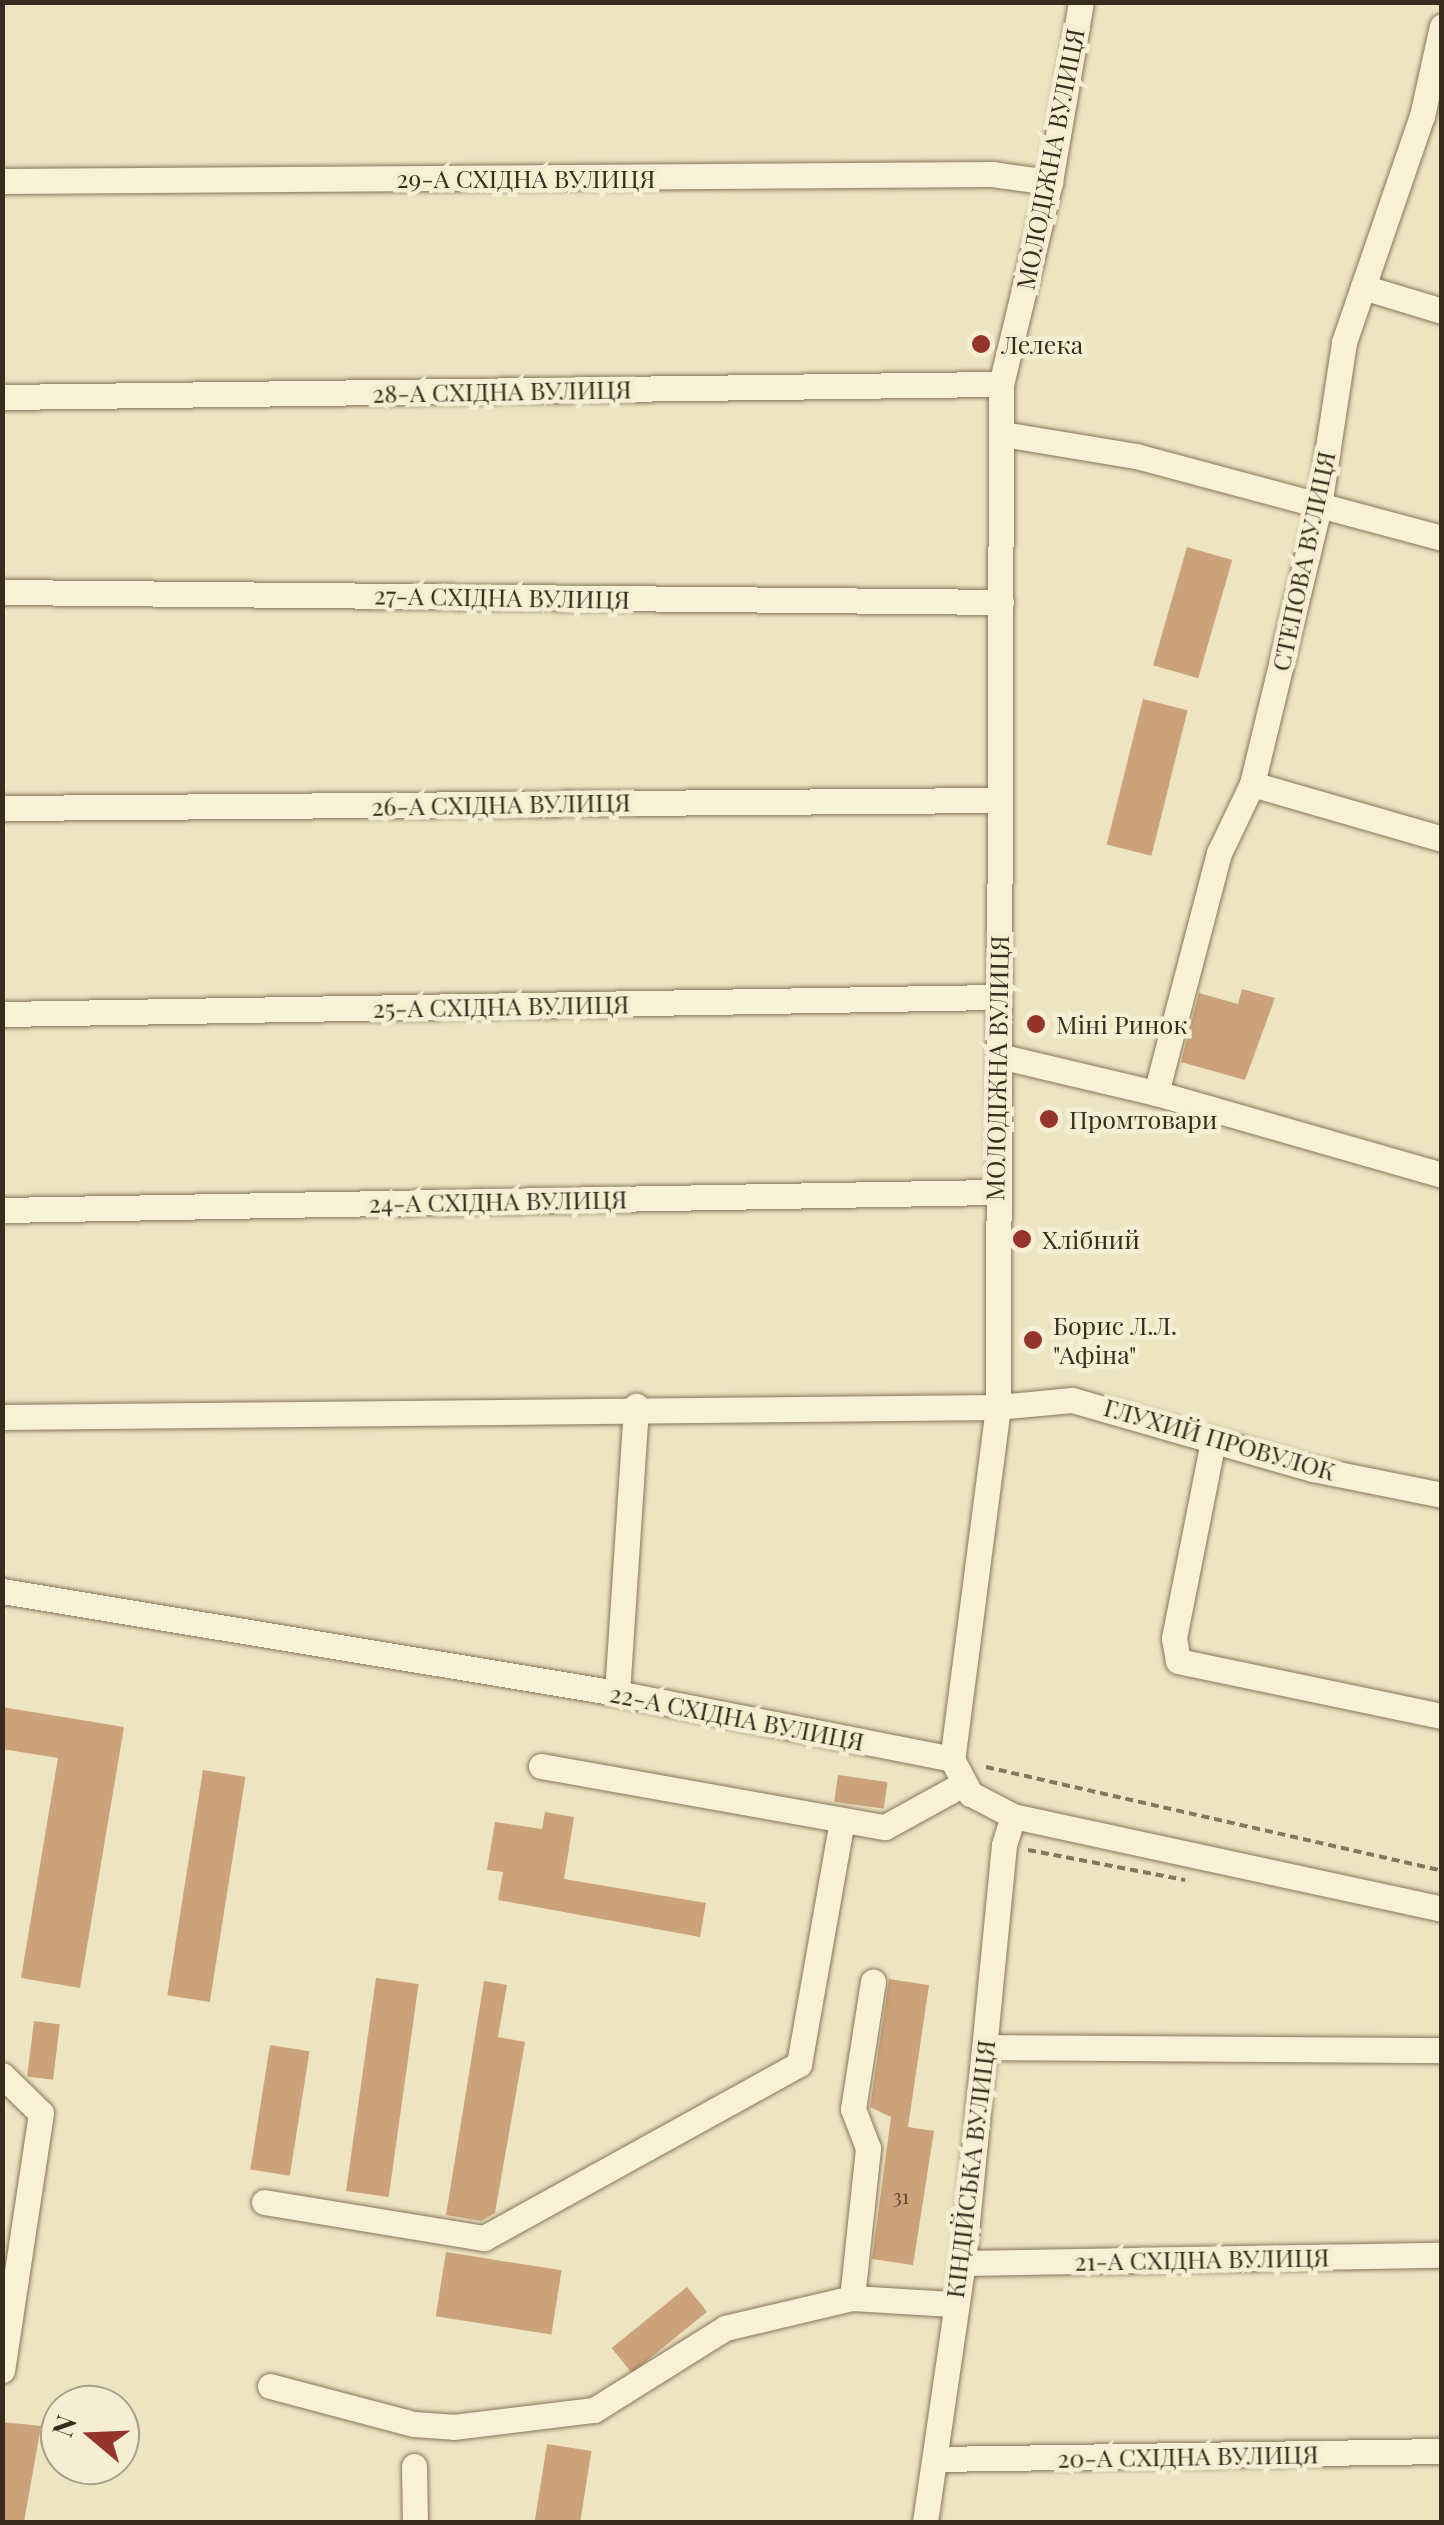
<!DOCTYPE html>
<html>
<head>
<meta charset="utf-8">
<style>
	body { margin:0 }
	#map { position:relative; width:1444px; height:2525px; overflow:hidden; background:#ede4c2; font-family:"Playfair Display",serif }
	div>[style] { position:absolute }
	[style*='--x'] { left:calc(var(--x)*1px); top:calc(var(--y)*1px); width:calc(var(--w)*1px); rotate:calc(var(--a)*1deg) }
	.building>* { inset:0; background:#cba279; transform-origin:0 0 }
	.path>* { height:4px; margin-top:-2px; transform-origin:0; background:repeating-linear-gradient(90deg,#87765a 0 8px,transparent 0 13px) }
	.roads { filter:drop-shadow(0 0 2px #87765a) drop-shadow(0 0 2px #87765a) }
	.minor>* { height:25px; margin:-12.5px; padding:0 12.5px; transform-origin:12.5px; border-radius:12.5px; background:#f8f1d5 }
	.dots>* { width:28px; height:28px; translate:-50% -50%; box-sizing:border-box; border:5px solid #f5eed2; border-radius:50% }
	span { translate:-50% -50%; white-space:nowrap; text-align:center; line-height:1.15; -webkit-text-stroke:9px #f5eed2; paint-order:stroke }
	.number-label { font-size:20px; color:#5c4a35 }
	.number-label span { -webkit-text-stroke-width:0 }
	.street-label { font-size:25px; color:#372c1e }
	.poi-label { font-size:25px; color:#372c1e }
	.left { translate:0 -50%; text-align:left }
	.frame { position:absolute; inset:0; border:5px solid #372c1e; pointer-events:none }
	.north { position:absolute; left:40px; top:2385px; width:100px; height:100px; box-sizing:border-box; background:#f5eed2; border:2px solid #a9a08a; border-radius:50%; rotate:289deg; font-size:28px; font-weight:700; line-height:40px; text-align:center; color:#372c1e }
	.north::after { content:''; display:block; margin:auto; width:35px; height:45px; background:#95342b; clip-path:polygon(50% 0,100% 100%,50% 72%,0 100%) }
</style>
</head>
<body>
<div id="map">
	<div class="building">
		<div style="left:1187px;top:547px;width:47px;height:123px;rotate:16deg"></div>
		<div style="left:1143px;top:699px;width:46px;height:150px;rotate:14deg"></div>
		<div style="clip-path:polygon(1242px 989px,1275px 998px,1245px 1080px,1181px 1062px,1199px 993px,1238px 1004px)"></div>
		<div style="clip-path:polygon(2px 1707px,124px 1727px,80px 1988px,21px 1978px,58px 1758px,2px 1749px)"></div>
		<div style="left:203px;top:1770px;width:43px;height:228px;rotate:9deg"></div>
		<div style="left:838px;top:1775px;width:50px;height:27px;rotate:8deg"></div>
		<div style="clip-path:polygon(545px 1812px,574px 1817px,564px 1879px,706px 1903px,700px 1937px,498px 1900px,503px 1872px,487px 1870px,495px 1822px,542px 1829px)"></div>
		<div style="left:376px;top:1978px;width:43px;height:215px;rotate:8deg"></div>
		<div style="clip-path:polygon(889px 1979px,929px 1985px,908px 2127px,934px 2131px,913px 2265px,872px 2259px,891px 2117px,870px 2107px)"></div>
		<div style="clip-path:polygon(484px 1981px,507px 1985px,498px 2037px,525px 2042px,495px 2213px,481px 2221px,446px 2215px)"></div>
		<div style="left:34px;top:2021px;width:26px;height:56px;rotate:7deg"></div>
		<div style="left:270px;top:2045px;width:40px;height:126px;rotate:9deg"></div>
		<div style="left:446px;top:2252px;width:117px;height:65px;rotate:9deg"></div>
		<div style="left:687px;top:2287px;width:32px;height:97px;rotate:51deg"></div>
		<div style="clip-path:polygon(2px 2422px,41px 2426px,24px 2522px,2px 2522px)"></div>
		<div style="left:547px;top:2444px;width:45px;height:79px;rotate:9deg"></div>
	</div>
	<div class="path">
		<div style="--x:986;--y:1767;--w:468;--a:12.8"></div>
		<div style="--x:1028;--y:1850;--w:160;--a:10.8"></div>
	</div>
	<div class="roads">
		<div class="minor">
			<div style="--x:1081;--y:2;--w:183;--a:99.8"></div>
			<div style="--x:1050;--y:182;--w:208;--a:103.6"></div>
			<div style="--x:1001;--y:384;--w:1023;--a:90.17"></div>
			<div style="--x:998;--y:1407;--w:355;--a:97.4"></div>
			<div style="--x:952;--y:1759;--w:40;--a:62"></div>
			<div style="--x:971;--y:1794;--w:47;--a:27.6"></div>
			<div style="--x:1013;--y:1816;--w:439;--a:12.2"></div>
			<div style="--x:2;--y:181;--w:990;--a:-0.41"></div>
			<div style="--x:992;--y:174;--w:59;--a:7.9"></div>
			<div style="--x:1363;--y:287;--w:83;--a:16.9"></div>
			<div style="--x:2;--y:397;--w:999;--a:-0.75"></div>
			<div style="--x:1003;--y:434;--w:135;--a:9.4"></div>
			<div style="--x:1136;--y:456;--w:317;--a:15"></div>
			<div style="--x:2;--y:592;--w:999;--a:0.57"></div>
			<div style="--x:1252;--y:784;--w:198;--a:16.1"></div>
			<div style="--x:2;--y:808;--w:998;--a:-0.46"></div>
			<div style="--x:2;--y:1014;--w:997;--a:-0.98"></div>
			<div style="--x:999;--y:1056;--w:161;--a:13.3"></div>
			<div style="--x:1156;--y:1093;--w:298;--a:16"></div>
			<div style="--x:1156;--y:1093;--w:248;--a:-75.3"></div>
			<div style="--x:1219;--y:853;--w:76;--a:-64.4"></div>
			<div style="--x:1252;--y:784;--w:286;--a:-76.4"></div>
			<div style="--x:1319;--y:506;--w:166;--a:-81.3"></div>
			<div style="--x:1344;--y:342;--w:239;--a:-71"></div>
			<div style="--x:1422;--y:116;--w:92;--a:-77.5"></div>
			<div style="--x:2;--y:1210;--w:992;--a:-1.04"></div>
			<div style="--x:2;--y:1417;--w:996;--a:-0.58"></div>
			<div style="--x:998;--y:1407;--w:74;--a:-5.4"></div>
			<div style="--x:1072;--y:1400;--w:251;--a:16"></div>
			<div style="--x:1313;--y:1469;--w:132;--a:11.4"></div>
			<div style="--x:1213;--y:1441;--w:201;--a:101.2"></div>
			<div style="--x:1174;--y:1638;--w:23;--a:80"></div>
			<div style="--x:1178;--y:1661;--w:270;--a:11.8"></div>
			<div style="--x:2;--y:1591;--w:623;--a:9.42"></div>
			<div style="--x:617;--y:1693;--w:341;--a:11.1"></div>
			<div style="--x:617;--y:1693;--w:288;--a:-86.2"></div>
			<div style="--x:541;--y:1766;--w:349;--a:10.1"></div>
			<div style="--x:885;--y:1827;--w:89;--a:-28.9"></div>
			<div style="--x:986;--y:2047;--w:456;--a:0.4"></div>
			<div style="--x:2;--y:2075;--w:54;--a:44.3"></div>
			<div style="--x:41;--y:2113;--w:260;--a:98.6"></div>
			<div style="--x:264;--y:2202;--w:223;--a:9.3"></div>
			<div style="--x:484;--y:2238;--w:360;--a:-28.9"></div>
			<div style="--x:799;--y:2064;--w:248;--a:-80"></div>
			<div style="--x:963;--y:2263;--w:479;--a:-1"></div>
			<div style="--x:852;--y:2298;--w:151;--a:-83.9"></div>
			<div style="--x:868;--y:2148;--w:42;--a:-111"></div>
			<div style="--x:853;--y:2109;--w:129;--a:-81.1"></div>
			<div style="--x:270;--y:2386;--w:149;--a:14.8"></div>
			<div style="--x:414;--y:2424;--w:39;--a:4"></div>
			<div style="--x:453;--y:2427;--w:142;--a:-6.9"></div>
			<div style="--x:594;--y:2410;--w:155;--a:-32"></div>
			<div style="--x:725;--y:2328;--w:130;--a:-13.3"></div>
			<div style="--x:852;--y:2298;--w:100;--a:3.4"></div>
			<div style="--x:935;--y:2459;--w:507;--a:-0.9"></div>
			<div style="--x:414;--y:2466;--w:56;--a:89"></div>
			<div style="--x:925;--y:2522;--w:262;--a:-81.7"></div>
			<div style="--x:963;--y:2263;--w:420;--a:-84.4"></div>
			<div style="--x:1004;--y:1845;--w:30;--a:-73"></div>
		</div>
	</div>
	<div class="dots">
		<div style="left:981px;top:344px;background:#95342b"></div>
		<div style="left:1036px;top:1024px;background:#95342b"></div>
		<div style="left:1049px;top:1119px;background:#95342b"></div>
		<div style="left:1022px;top:1239px;background:#95342b"></div>
		<div style="left:1033px;top:1340px;background:#95342b"></div>
	</div>
	<div class="number-label">
		<span style="left:901px;top:2195px">31</span>
	</div>
	<div class="street-label">
		<span style="left:1050px;top:159px;rotate:-79deg">МОЛОДІЖНА ВУЛИЦЯ</span>
		<span style="left:526px;top:178px">29-А СХІДНА ВУЛИЦЯ</span>
		<span style="left:502px;top:391px;rotate:-1deg">28-А СХІДНА ВУЛИЦЯ</span>
		<span style="left:1303px;top:561px;rotate:-78deg">СТЕПОВА ВУЛИЦЯ</span>
		<span style="left:502px;top:597px;rotate:1deg">27-А СХІДНА ВУЛИЦЯ</span>
		<span style="left:501px;top:804px;rotate:-1deg">26-А СХІДНА ВУЛИЦЯ</span>
		<span style="left:501px;top:1006px;rotate:-1deg">25-А СХІДНА ВУЛИЦЯ</span>
		<span style="left:997px;top:1068px;rotate:-89deg">МОЛОДІЖНА ВУЛИЦЯ</span>
		<span style="left:498px;top:1201px;rotate:-1deg">24-А СХІДНА ВУЛИЦЯ</span>
		<span style="left:1220px;top:1439px;rotate:16deg">ГЛУХИЙ ПРОВУЛОК</span>
		<span style="left:737px;top:1717px;rotate:11deg">22-А СХІДНА ВУЛИЦЯ</span>
		<span style="left:970px;top:2169px;rotate:-83deg">КІНДІЙСЬКА ВУЛИЦЯ</span>
		<span style="left:1202px;top:2259px;rotate:-1deg">21-А СХІДНА ВУЛИЦЯ</span>
		<span style="left:1188px;top:2456px;rotate:-1deg">20-А СХІДНА ВУЛИЦЯ</span>
	</div>
	<div class="poi-label">
		<span class="left" style="left:1001px;top:344px">Лелека</span>
		<span class="left" style="left:1056px;top:1024px">Міні Ринок</span>
		<span class="left" style="left:1069px;top:1119px">Промтовари</span>
		<span class="left" style="left:1042px;top:1239px">Хлібний</span>
		<span class="left" style="left:1053px;top:1340px">Борис Л.Л.<br>"Афіна"</span>
	</div>
	<div class="frame"></div>
	<div class="north">N</div>
</div>
</body>
</html>
